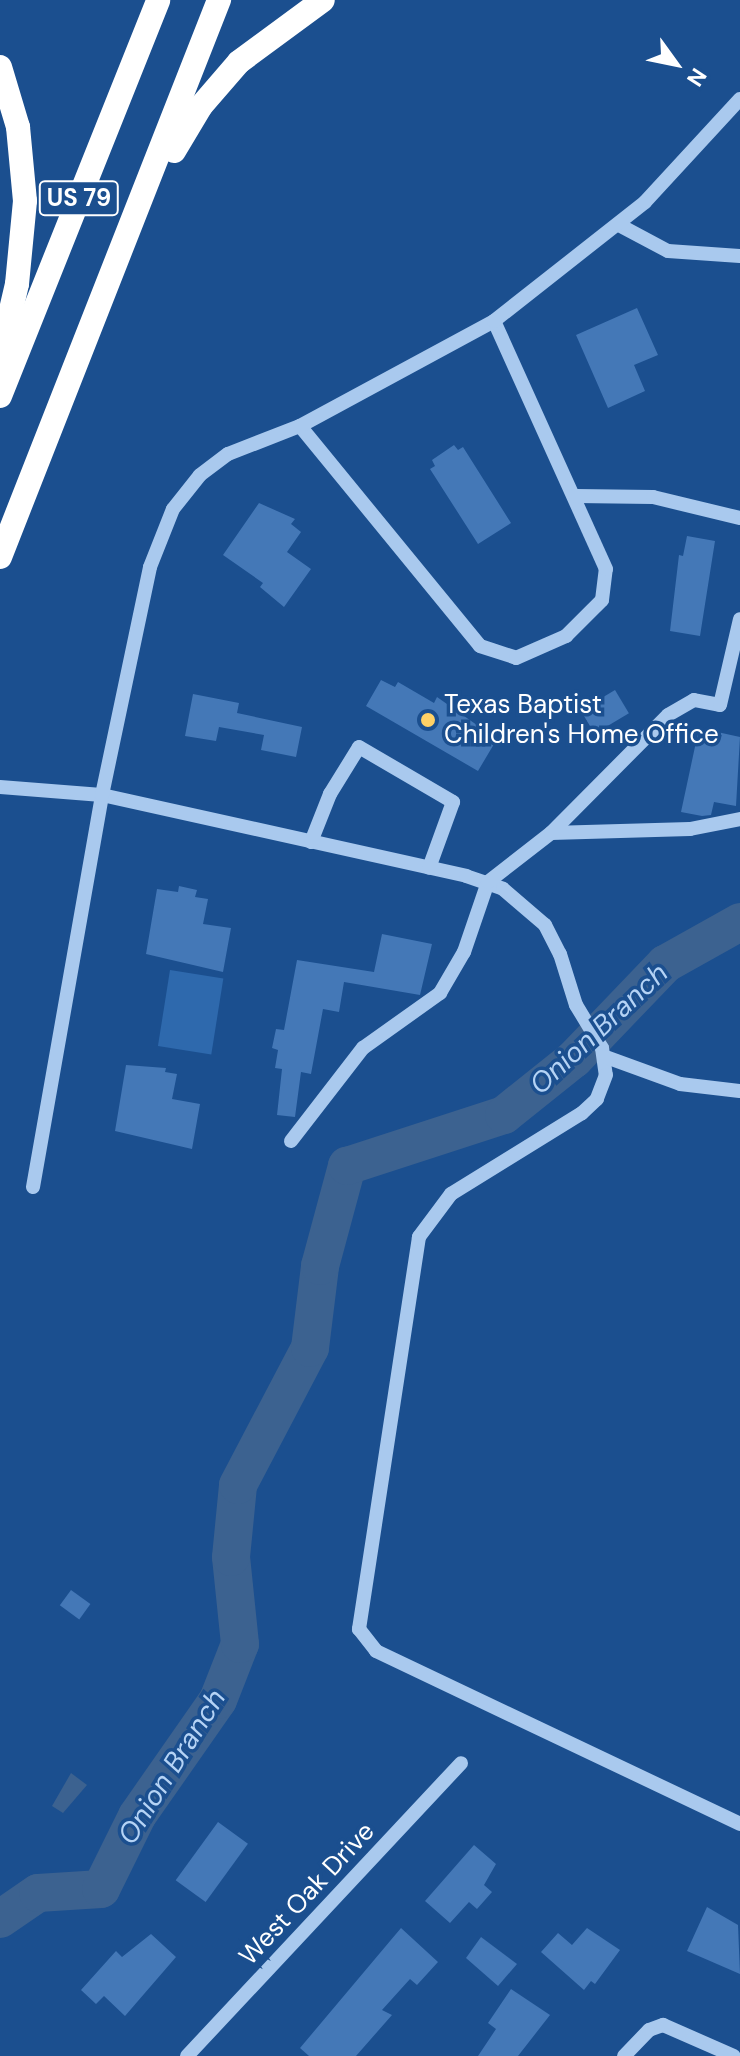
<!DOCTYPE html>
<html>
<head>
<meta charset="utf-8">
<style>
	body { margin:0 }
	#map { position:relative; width:740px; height:2056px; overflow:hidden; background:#1b4f8f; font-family:"DM Sans",sans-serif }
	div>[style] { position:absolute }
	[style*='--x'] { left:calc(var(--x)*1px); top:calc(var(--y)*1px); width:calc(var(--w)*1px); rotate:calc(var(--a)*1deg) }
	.green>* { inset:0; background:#2e69ad; transform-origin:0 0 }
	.water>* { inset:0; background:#3c6290 }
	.river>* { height:38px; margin:-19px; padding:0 19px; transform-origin:19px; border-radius:19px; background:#3c6290 }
	.building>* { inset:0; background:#4478b7; transform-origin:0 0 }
	.minor>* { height:14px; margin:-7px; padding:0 7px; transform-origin:7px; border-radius:7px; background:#a9c9ee }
	.highway>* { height:24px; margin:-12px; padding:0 12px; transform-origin:12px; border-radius:12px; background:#fff }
	.dots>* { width:22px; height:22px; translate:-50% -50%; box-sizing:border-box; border:4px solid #1b4f8f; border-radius:50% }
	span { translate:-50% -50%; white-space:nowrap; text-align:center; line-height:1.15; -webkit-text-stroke:7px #1b4f8f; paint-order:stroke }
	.shield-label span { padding:2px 6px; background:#1b4f8f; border:2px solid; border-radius:6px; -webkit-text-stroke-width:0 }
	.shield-label { font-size:24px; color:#fff; font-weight:700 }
	.poi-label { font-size:26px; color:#fff }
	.left { translate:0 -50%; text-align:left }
	.street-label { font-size:26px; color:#fff }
	.water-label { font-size:28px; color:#b5d3f5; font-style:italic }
	.north { position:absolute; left:636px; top:24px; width:80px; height:80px; -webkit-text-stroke:6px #1b4f8f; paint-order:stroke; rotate:123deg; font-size:22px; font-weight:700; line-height:32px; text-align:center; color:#fff }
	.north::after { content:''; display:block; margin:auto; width:28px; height:36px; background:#fff; clip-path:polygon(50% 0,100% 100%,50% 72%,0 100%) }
</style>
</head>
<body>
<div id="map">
	<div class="green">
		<div style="left:170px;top:970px;width:54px;height:77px;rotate:9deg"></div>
	</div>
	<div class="water">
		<div style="clip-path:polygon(71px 1773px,87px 1785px,63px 1813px,52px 1806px)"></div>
	</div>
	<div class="river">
		<div style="--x:0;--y:1919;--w:46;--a:-34.4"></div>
		<div style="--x:38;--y:1893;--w:63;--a:-3.6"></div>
		<div style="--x:101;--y:1889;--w:81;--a:-63.7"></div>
		<div style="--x:137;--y:1816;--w:141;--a:-55.1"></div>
		<div style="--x:218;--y:1700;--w:60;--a:-68.6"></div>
		<div style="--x:240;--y:1644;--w:87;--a:-95.9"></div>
		<div style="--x:231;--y:1557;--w:72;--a:-84.4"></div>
		<div style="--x:238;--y:1485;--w:155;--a:-62.3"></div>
		<div style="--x:310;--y:1348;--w:83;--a:-83"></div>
		<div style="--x:320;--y:1266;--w:104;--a:-74.9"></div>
		<div style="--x:347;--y:1166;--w:165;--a:-18"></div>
		<div style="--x:504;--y:1115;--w:90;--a:-38.7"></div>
		<div style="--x:574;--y:1059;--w:132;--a:-46.2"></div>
		<div style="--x:665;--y:964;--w:86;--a:-29.2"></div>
	</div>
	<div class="building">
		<div style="clip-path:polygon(637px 308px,658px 355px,634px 365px,645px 391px,608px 408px,576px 335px)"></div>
		<div style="clip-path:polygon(454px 445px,458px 450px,463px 447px,511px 523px,478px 544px,430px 469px,435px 466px,432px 460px)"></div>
		<div style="clip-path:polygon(259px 503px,295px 519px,291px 524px,301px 532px,287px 552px,311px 569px,284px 607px,260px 587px,263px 583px,223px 555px)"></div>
		<div style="clip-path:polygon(687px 536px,715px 541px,700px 636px,670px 631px,679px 555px,683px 556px)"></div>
		<div style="clip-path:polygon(381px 680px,395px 687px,398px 682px,434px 703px,437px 697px,484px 730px,481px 736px,494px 744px,478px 771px,366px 706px)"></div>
		<div style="left:615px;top:690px;width:27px;height:40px;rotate:59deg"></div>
		<div style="clip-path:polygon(193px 694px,239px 703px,237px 713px,302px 727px,296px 757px,261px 750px,264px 735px,219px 727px,216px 741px,185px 736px)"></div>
		<div style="clip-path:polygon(699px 728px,740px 737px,736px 806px,714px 802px,711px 815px,702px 816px,681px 812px)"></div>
		<div style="clip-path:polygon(179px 886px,197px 890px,195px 897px,208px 899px,203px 924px,231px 928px,223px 972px,146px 954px,157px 889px,178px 892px)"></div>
		<div style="clip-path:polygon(382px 934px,432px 944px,420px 995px,344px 982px,339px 1012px,323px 1009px,311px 1074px,301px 1072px,295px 1117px,277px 1115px,282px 1069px,275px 1068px,278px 1050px,272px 1048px,276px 1029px,284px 1030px,297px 960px,374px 972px)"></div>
		<div style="clip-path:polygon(126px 1065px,166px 1068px,165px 1072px,177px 1074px,172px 1099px,200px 1104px,192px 1149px,115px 1131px)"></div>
		<div style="left:71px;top:1590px;width:24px;height:19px;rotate:36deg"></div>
		<div style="left:218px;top:1822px;width:37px;height:72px;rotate:36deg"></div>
		<div style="clip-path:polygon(474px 1845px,496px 1864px,484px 1885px,492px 1892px,477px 1909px,469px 1902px,450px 1923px,425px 1901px)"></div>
		<div style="clip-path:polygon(707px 1907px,738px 1925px,740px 1974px,687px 1951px)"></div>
		<div style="clip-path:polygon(401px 1928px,438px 1962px,417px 1985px,410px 1979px,382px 2010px,392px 2015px,356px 2056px,309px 2056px,300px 2048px)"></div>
		<div style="clip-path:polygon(587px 1928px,620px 1950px,595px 1984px,591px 1981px,584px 1990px,541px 1952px,558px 1933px,572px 1945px)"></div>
		<div style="clip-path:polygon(151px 1934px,176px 1957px,125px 2016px,104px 1996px,96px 2004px,81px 1990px,116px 1951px,122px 1957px)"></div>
		<div style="clip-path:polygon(481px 1937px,517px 1964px,498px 1986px,466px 1958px)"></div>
		<div style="clip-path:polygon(511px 1989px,550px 2015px,518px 2056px,478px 2056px,496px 2029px,488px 2023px)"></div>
	</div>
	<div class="minor">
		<div style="--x:619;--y:225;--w:55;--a:28"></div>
		<div style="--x:668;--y:251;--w:72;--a:4"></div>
		<div style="--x:300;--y:426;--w:284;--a:50.7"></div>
		<div style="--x:480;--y:646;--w:38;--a:18"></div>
		<div style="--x:516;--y:658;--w:55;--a:-23.7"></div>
		<div style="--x:566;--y:636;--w:51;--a:-45"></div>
		<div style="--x:602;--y:600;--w:31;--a:-83"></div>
		<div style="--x:606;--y:569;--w:272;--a:-114.3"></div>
		<div style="--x:576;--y:496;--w:77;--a:0.7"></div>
		<div style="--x:653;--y:497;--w:89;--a:13.6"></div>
		<div style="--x:0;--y:787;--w:102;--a:4.5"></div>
		<div style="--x:102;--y:795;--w:373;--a:12.5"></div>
		<div style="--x:466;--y:876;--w:39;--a:19"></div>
		<div style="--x:503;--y:889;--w:55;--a:40.6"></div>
		<div style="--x:545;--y:925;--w:33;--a:63"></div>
		<div style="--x:560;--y:954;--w:53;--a:72.6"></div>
		<div style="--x:576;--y:1005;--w:50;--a:58.8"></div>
		<div style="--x:602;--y:1048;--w:27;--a:82"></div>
		<div style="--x:606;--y:1075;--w:26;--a:111"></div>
		<div style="--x:597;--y:1099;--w:21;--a:137"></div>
		<div style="--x:582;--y:1113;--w:154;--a:148.3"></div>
		<div style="--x:451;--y:1194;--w:54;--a:126.7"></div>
		<div style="--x:419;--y:1237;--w:397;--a:98.7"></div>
		<div style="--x:359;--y:1629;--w:28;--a:52"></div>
		<div style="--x:376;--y:1651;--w:403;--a:25.4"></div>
		<div style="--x:551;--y:833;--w:139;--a:-1.6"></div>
		<div style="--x:690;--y:829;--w:51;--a:-11.3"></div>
		<div style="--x:311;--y:842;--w:52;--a:-68.4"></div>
		<div style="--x:330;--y:794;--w:55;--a:-58.3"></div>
		<div style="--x:359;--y:747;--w:109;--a:30.3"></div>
		<div style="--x:453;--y:802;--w:70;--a:110"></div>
		<div style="--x:606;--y:1057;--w:79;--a:20"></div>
		<div style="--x:680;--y:1084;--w:60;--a:6.7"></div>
		<div style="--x:291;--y:1141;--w:118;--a:-52.3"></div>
		<div style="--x:363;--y:1048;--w:95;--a:-35.5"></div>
		<div style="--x:440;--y:993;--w:48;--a:-59.7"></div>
		<div style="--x:464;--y:952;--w:74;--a:-71.1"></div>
		<div style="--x:488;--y:882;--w:80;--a:-37.9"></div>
		<div style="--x:551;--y:833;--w:166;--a:-45.2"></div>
		<div style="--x:668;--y:715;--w:30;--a:-30"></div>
		<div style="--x:694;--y:700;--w:26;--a:11"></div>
		<div style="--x:720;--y:705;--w:88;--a:-76.9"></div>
		<div style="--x:33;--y:1187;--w:398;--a:-80"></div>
		<div style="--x:102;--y:795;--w:233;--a:-78.1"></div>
		<div style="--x:150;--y:567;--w:62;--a:-68.4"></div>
		<div style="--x:173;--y:509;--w:43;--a:-51.5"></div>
		<div style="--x:200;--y:475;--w:35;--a:-37"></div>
		<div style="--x:228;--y:454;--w:77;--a:-21.3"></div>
		<div style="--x:300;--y:426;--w:221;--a:-28.4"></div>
		<div style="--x:494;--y:321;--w:192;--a:-38.2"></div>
		<div style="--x:645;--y:202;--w:140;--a:-47.3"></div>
		<div style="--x:187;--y:2056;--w:401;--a:-46.9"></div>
		<div style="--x:624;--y:2056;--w:36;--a:-46"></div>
		<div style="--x:649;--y:2030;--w:15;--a:-20"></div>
		<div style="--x:663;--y:2025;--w:77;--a:23.6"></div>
	</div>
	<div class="highway">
		<div style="--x:0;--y:67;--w:63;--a:73.3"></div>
		<div style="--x:18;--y:127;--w:74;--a:84.6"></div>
		<div style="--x:25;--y:201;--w:83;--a:95.5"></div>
		<div style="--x:17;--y:284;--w:75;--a:103.1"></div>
		<div style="--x:174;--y:151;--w:52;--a:-59"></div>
		<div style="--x:201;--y:106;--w:58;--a:-49.2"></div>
		<div style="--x:239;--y:62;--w:104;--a:-36.4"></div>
		<div style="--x:0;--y:396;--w:426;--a:-68.2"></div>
		<div style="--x:0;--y:557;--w:599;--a:-68.54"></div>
	</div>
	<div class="dots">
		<div style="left:428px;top:720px;background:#ffd166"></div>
	</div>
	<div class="shield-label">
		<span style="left:79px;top:198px">US 79</span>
	</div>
	<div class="poi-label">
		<span class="left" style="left:444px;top:720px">Texas Baptist<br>Children's Home Office</span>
	</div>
	<div class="street-label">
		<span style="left:307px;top:1894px;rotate:-47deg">West Oak Drive</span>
	</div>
	<div class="water-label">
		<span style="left:599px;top:1029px;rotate:-43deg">Onion Branch</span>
		<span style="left:172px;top:1767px;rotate:-58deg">Onion Branch</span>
	</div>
	<div class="north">N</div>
</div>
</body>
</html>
